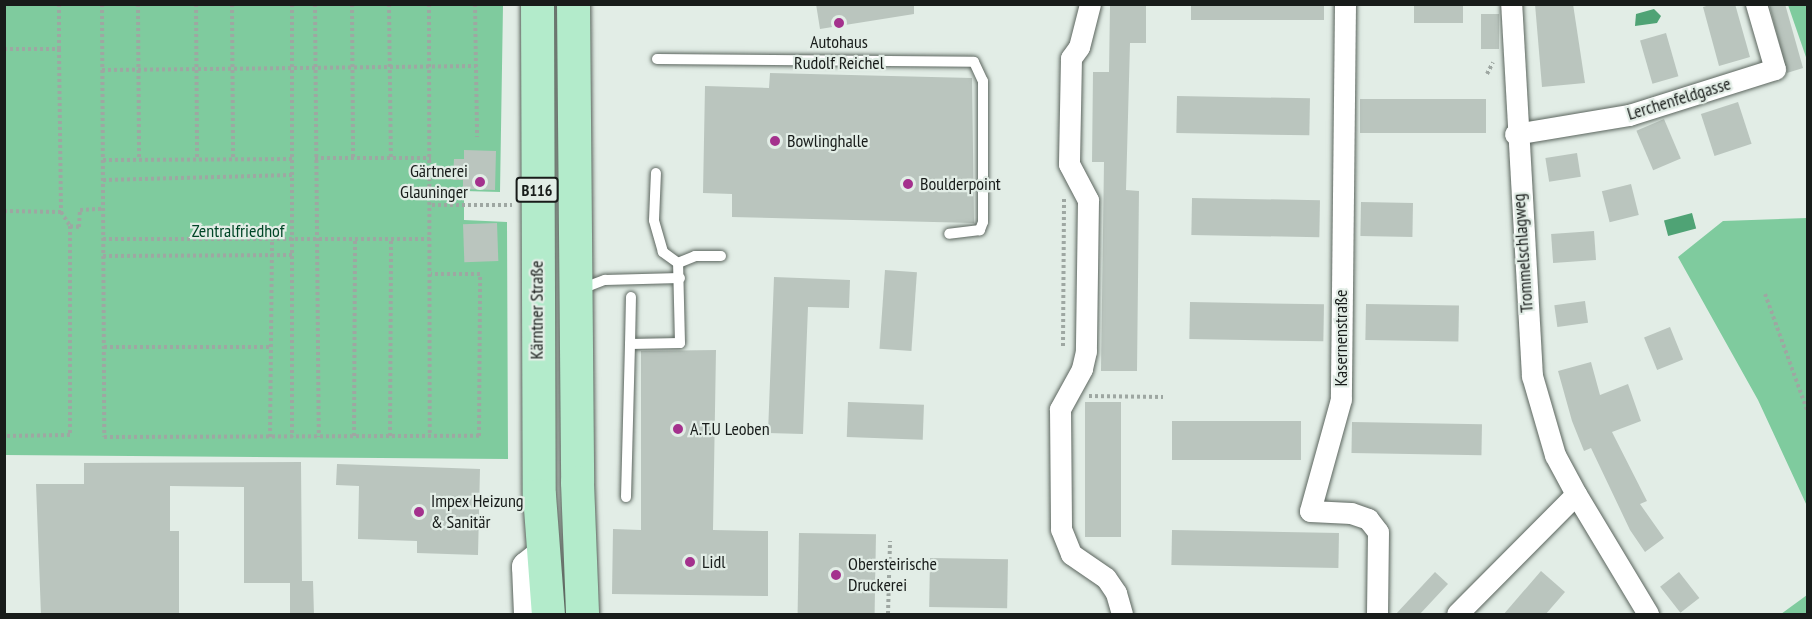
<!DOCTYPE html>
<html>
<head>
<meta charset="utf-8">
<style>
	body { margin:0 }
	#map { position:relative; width:1812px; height:619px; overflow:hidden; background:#e2ede6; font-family:"PT Sans Narrow",sans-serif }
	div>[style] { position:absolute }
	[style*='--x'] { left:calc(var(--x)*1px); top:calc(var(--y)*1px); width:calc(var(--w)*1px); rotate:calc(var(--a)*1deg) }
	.green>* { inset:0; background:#7fcb9e }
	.water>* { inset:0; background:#4fa375; transform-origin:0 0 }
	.building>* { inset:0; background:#bac5be; transform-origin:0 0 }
	.path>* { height:4px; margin-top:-2px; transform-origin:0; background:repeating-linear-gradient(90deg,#9ea7a2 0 3px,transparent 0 6px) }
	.roads { filter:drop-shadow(0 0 2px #5b655e) drop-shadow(0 0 2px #5b655e) }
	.service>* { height:10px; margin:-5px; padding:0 5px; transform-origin:5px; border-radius:5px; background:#fff }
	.minor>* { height:21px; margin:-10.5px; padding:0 10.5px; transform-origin:10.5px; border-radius:10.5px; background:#fff }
	.secondary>* { height:30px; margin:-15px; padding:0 15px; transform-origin:15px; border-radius:15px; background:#fff }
	.primary>* { height:33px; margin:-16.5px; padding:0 16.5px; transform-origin:16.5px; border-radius:16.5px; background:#b3ebcb }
	.dots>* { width:16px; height:16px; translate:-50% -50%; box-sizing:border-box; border:3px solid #e2ede6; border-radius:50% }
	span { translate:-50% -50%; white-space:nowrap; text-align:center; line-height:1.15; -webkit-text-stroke:4.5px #e2ede6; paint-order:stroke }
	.shield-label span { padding:2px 4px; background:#e2ede6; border:2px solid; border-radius:4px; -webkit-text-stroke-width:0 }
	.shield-label { font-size:16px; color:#181c1a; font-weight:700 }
	.poi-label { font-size:18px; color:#181c1a }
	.left { translate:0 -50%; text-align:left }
	.right { translate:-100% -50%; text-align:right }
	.street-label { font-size:18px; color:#181c1a }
	.park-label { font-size:18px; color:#004627 }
	.frame { position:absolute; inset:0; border:6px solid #181c1a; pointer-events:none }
</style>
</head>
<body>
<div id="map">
	<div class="green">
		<div style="clip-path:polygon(5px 5px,503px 5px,500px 192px,464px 191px,464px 220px,507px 222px,508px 459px,5px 455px)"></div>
		<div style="clip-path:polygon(1788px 5px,1807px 5px,1807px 60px)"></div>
		<div style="clip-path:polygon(1807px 218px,1808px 218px,1807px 551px,1807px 506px,1758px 400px,1678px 257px,1723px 221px)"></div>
		<div style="clip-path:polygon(1807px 595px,1807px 614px,1781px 614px)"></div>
	</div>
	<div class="water">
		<div style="clip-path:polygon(1654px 9px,1661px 16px,1657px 23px,1635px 26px,1636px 14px)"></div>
		<div style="left:1692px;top:213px;width:16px;height:29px;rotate:75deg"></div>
	</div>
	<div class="building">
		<div style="clip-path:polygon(816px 4px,914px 4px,914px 14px,820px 29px)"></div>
		<div style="clip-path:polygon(1110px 4px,1146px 4px,1146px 43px,1130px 43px,1126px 190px,1139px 191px,1137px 371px,1101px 371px,1104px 162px,1092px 162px,1093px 72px,1109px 72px)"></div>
		<div style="left:1191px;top:4px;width:133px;height:16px"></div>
		<div style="left:1414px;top:4px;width:49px;height:19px"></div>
		<div style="clip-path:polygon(1535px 4px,1573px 4px,1585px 83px,1542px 87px)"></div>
		<div style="clip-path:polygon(1713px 4px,1735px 4px,1750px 57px,1719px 66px,1703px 7px)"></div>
		<div style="clip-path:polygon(1769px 4px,1785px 4px,1803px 68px,1787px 73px)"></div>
		<div style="left:1481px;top:14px;width:18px;height:35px"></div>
		<div style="left:1666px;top:33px;width:45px;height:27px;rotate:74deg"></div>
		<div style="clip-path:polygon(770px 73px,972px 78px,974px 223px,732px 217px,732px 194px,703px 193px,705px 86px,769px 88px)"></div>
		<div style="left:1177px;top:96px;width:133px;height:37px;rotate:1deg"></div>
		<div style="left:1360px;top:99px;width:126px;height:34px"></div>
		<div style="left:1738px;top:102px;width:44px;height:39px;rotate:72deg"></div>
		<div style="left:1664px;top:119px;width:43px;height:30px;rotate:67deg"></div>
		<div style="clip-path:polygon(464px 150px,496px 151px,495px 190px,463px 189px,463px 180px,453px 180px,454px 159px,464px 159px)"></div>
		<div style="left:1577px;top:153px;width:24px;height:32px;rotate:81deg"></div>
		<div style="left:1631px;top:184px;width:32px;height:30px;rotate:76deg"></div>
		<div style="left:1192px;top:198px;width:128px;height:37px;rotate:1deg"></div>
		<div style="left:1361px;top:202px;width:52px;height:34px;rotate:1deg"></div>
		<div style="left:497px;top:223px;width:38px;height:34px;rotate:88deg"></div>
		<div style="left:1594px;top:231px;width:29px;height:43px;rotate:86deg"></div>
		<div style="left:885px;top:270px;width:32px;height:79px;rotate:4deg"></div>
		<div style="clip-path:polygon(774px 277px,850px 280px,849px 308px,808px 307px,803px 434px,768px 433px)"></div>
		<div style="left:1585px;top:301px;width:22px;height:31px;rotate:82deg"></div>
		<div style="left:1190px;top:302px;width:134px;height:37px;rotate:1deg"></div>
		<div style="left:1366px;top:304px;width:93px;height:36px;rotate:1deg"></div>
		<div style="left:1670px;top:327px;width:35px;height:28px;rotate:68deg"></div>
		<div style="clip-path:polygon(716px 350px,713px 530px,768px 531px,768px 596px,612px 594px,613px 529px,641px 530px,641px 351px)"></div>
		<div style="clip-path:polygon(1591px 362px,1600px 395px,1628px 384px,1641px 421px,1612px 432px,1647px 501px,1640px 504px,1664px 538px,1645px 552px,1630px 530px,1591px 448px,1584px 451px,1572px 421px,1558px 371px)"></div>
		<div style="left:848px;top:402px;width:76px;height:35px;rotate:2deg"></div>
		<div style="left:1085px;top:402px;width:36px;height:135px"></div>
		<div style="left:1172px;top:421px;width:129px;height:39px"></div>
		<div style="left:1352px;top:422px;width:130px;height:31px;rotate:1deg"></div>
		<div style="clip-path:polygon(301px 462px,302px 581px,313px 581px,314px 615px,290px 615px,290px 583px,244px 583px,244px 487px,170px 486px,170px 531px,179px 531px,179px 615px,41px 615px,36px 484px,84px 484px,84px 463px)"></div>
		<div style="clip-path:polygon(337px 464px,480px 469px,478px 555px,417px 553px,417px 541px,358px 539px,359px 486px,336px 485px)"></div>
		<div style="left:1172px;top:530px;width:167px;height:35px;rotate:1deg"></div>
		<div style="left:799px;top:533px;width:77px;height:82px;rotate:1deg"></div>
		<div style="left:930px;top:558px;width:78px;height:49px;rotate:1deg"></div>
		<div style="clip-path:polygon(1541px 571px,1565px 592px,1545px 615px,1503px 615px)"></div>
		<div style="clip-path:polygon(1435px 572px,1448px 584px,1419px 615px,1395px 615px)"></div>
		<div style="left:1679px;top:572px;width:33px;height:24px;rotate:52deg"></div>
	</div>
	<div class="path">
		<div style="--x:59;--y:4;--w:45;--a:90"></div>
		<div style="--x:102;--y:4;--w:433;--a:89.7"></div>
		<div style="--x:104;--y:437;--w:375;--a:-0.2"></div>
		<div style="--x:479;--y:436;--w:162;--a:-89.6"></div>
		<div style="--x:480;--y:274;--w:49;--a:180"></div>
		<div style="--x:138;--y:4;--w:155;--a:89.6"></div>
		<div style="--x:196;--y:4;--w:155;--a:89.6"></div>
		<div style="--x:232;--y:4;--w:155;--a:89.6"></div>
		<div style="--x:292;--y:4;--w:433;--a:90"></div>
		<div style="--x:315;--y:4;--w:433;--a:89.5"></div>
		<div style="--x:352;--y:4;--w:154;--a:89.6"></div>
		<div style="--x:389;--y:4;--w:154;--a:89.3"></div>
		<div style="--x:429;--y:4;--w:432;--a:89.9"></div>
		<div style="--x:475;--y:4;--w:133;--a:89.1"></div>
		<div style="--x:4;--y:49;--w:55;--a:0"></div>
		<div style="--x:59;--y:49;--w:163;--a:89.3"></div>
		<div style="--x:61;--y:212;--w:17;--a:57"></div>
		<div style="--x:70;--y:226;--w:209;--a:90"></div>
		<div style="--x:70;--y:435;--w:66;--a:179.1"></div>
		<div style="--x:102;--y:70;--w:374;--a:-0.6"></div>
		<div style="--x:1487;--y:74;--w:13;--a:-63"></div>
		<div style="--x:315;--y:158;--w:116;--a:0"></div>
		<div style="--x:103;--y:160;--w:189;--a:-0.3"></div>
		<div style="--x:103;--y:180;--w:189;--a:-1.5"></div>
		<div style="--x:432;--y:205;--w:80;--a:0"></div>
		<div style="--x:4;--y:211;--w:57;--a:1"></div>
		<div style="--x:70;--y:226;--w:9;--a:6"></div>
		<div style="--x:79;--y:227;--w:17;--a:-87"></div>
		<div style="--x:80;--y:210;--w:22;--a:-3"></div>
		<div style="--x:103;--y:239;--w:329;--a:0"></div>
		<div style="--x:103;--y:256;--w:189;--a:-0.3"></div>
		<div style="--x:1765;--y:294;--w:127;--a:70.1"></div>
		<div style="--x:1063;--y:346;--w:148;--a:-89.6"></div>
		<div style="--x:104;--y:347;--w:167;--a:0"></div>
		<div style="--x:1089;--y:396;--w:74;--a:0.8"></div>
		<div style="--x:354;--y:436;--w:197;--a:-89.7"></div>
		<div style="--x:390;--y:436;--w:197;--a:-89.7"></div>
		<div style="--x:270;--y:437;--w:198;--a:-89.4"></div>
		<div style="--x:888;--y:614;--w:73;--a:-88.4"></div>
	</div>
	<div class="roads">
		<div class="service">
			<div style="--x:657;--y:59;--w:317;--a:0.5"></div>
			<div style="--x:974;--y:62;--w:21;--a:65"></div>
			<div style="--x:983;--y:81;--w:141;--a:90"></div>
			<div style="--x:983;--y:222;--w:9;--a:111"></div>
			<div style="--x:980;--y:230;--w:31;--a:173"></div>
			<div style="--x:678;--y:263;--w:18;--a:-22"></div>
			<div style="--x:695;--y:256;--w:26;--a:0"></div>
			<div style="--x:581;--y:289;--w:26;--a:-21"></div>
			<div style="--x:605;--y:280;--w:75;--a:-1.5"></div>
			<div style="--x:630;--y:344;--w:47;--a:-88.8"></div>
			<div style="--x:626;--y:497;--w:153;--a:-88.5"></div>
			<div style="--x:630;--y:344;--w:50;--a:-1.1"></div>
			<div style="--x:680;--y:343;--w:80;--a:-91.4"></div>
			<div style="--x:678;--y:263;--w:19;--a:-144"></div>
			<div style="--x:663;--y:252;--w:33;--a:-106"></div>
			<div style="--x:654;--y:220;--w:47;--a:-87.6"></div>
		</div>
		<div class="minor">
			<div style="--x:1090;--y:4;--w:44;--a:104.3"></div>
			<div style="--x:1079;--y:47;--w:14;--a:126"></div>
			<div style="--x:1071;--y:58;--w:106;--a:91.1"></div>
			<div style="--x:1069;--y:164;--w:41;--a:62.2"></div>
			<div style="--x:1088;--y:200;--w:151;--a:90.8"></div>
			<div style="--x:1086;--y:351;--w:18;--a:103"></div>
			<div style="--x:1082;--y:369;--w:46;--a:118.8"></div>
			<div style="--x:1060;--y:409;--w:120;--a:89.5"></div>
			<div style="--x:1061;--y:529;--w:27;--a:68"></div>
			<div style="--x:1071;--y:554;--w:42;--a:34.4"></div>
			<div style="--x:1106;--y:578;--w:18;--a:56"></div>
			<div style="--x:1116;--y:593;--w:22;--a:74"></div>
			<div style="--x:1345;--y:4;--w:395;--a:90.6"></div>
			<div style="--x:1341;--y:399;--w:116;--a:105.5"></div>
			<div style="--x:1310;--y:511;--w:41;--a:2.8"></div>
			<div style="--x:1351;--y:513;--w:18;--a:19"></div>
			<div style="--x:1368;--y:519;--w:16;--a:52"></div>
			<div style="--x:1378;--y:532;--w:82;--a:90.7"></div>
			<div style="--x:1515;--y:134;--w:116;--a:-9.5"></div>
			<div style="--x:1629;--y:115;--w:153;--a:-17.5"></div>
			<div style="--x:1775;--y:69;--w:68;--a:-106.3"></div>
			<div style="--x:1576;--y:494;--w:140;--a:59"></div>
			<div style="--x:1457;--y:614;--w:169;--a:-45.2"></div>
			<div style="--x:1576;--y:494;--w:44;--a:-118.3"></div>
			<div style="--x:1555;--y:455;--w:82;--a:-106.2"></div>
			<div style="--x:1532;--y:376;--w:373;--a:-93.2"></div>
		</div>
		<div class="secondary">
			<div style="--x:529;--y:614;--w:47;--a:-92.4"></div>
			<div style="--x:527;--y:567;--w:19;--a:-39"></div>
		</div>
		<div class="primary">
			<div style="--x:537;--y:4;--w:491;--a:89.8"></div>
			<div style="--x:539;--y:495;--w:119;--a:85.7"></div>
			<div style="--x:573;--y:4;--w:478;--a:89.5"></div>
			<div style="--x:577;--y:482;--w:132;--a:87.8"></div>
		</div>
	</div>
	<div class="dots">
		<div style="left:839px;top:23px;background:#a4318d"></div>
		<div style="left:775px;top:141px;background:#a4318d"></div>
		<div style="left:480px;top:182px;background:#a4318d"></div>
		<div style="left:908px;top:184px;background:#a4318d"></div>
		<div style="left:678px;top:429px;background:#a4318d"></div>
		<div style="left:419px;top:512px;background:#a4318d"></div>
		<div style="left:690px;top:562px;background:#a4318d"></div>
		<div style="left:836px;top:575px;background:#a4318d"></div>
	</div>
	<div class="shield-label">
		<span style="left:537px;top:190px">B116</span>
	</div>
	<div class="poi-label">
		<span style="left:839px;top:53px">Autohaus<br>Rudolf Reichel</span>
		<span class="left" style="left:787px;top:141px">Bowlinghalle</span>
		<span class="right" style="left:468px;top:182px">Gärtnerei<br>Glauninger</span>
		<span class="left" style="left:920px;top:184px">Boulderpoint</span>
		<span class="left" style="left:690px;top:429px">A.T.U Leoben</span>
		<span class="left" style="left:431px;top:512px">Impex Heizung<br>&amp; Sanitär</span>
		<span class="left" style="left:702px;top:562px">Lidl</span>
		<span class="left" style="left:848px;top:575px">Obersteirische<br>Druckerei</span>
	</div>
	<div class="street-label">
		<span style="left:1679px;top:99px;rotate:-17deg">Lerchenfeldgasse</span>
		<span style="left:1523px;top:253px;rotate:-94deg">Trommelschlagweg</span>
		<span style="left:537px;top:310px;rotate:-90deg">Kärntner Straße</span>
		<span style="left:1341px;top:338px;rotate:-90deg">Kasernenstraße</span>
	</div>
	<div class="park-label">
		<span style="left:238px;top:231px">Zentralfriedhof</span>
	</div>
	<div class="frame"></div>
</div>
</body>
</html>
